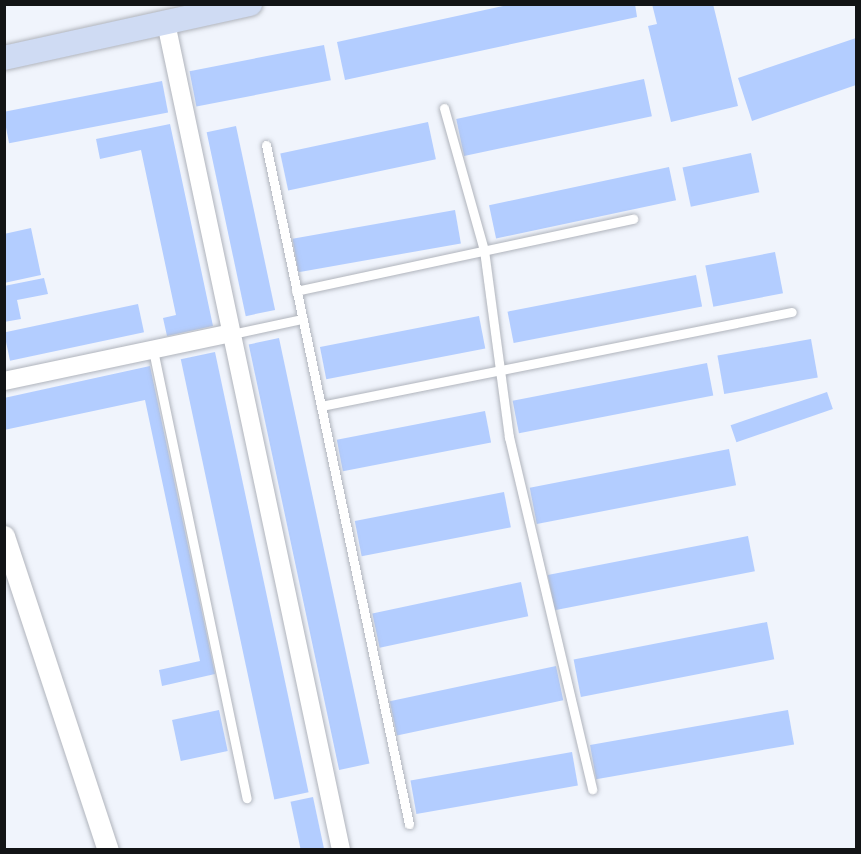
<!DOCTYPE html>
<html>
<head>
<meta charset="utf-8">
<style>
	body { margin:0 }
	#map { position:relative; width:861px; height:854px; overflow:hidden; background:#f0f4fc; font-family:"IBM Plex Sans",sans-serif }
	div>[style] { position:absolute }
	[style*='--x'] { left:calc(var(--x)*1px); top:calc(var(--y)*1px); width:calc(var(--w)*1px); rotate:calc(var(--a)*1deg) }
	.building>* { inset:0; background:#b3cdff; transform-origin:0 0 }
	.roads { filter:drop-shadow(0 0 2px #b0b4bc) drop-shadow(0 0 2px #b0b4bc) }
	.service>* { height:9px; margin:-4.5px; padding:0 4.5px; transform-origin:4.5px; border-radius:4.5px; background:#fff }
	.minor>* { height:18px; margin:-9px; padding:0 9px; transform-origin:9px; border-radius:9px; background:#fff }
	.tertiary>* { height:21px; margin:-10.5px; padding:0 10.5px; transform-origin:10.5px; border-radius:10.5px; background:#fff }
	.secondary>* { height:24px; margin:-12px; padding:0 12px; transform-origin:12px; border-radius:12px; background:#cfdbf3 }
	span { translate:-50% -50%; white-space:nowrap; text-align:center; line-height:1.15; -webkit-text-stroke:4.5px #fff; paint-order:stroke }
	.frame { position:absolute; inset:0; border:6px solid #121416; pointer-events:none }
</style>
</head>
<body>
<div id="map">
	<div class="building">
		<div style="clip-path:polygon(512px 4px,635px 4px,637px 17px,345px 80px,337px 42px)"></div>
		<div style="clip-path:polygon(652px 4px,713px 4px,738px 106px,671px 122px,648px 26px,657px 24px)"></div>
		<div style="clip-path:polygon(856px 38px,856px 85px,752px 121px,738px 78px)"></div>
		<div style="left:324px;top:45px;width:36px;height:137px;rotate:79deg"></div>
		<div style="left:644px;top:79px;width:38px;height:192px;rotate:78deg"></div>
		<div style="left:162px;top:81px;width:32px;height:162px;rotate:79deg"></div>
		<div style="left:428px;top:122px;width:38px;height:151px;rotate:78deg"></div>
		<div style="clip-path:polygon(170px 124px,213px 326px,167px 336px,163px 318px,176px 315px,141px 150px,100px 159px,96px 139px)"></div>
		<div style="left:236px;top:126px;width:188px;height:30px;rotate:78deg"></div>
		<div style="left:751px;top:153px;width:40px;height:70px;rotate:78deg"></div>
		<div style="left:669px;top:167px;width:34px;height:184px;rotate:78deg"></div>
		<div style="left:455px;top:210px;width:34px;height:165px;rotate:80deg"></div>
		<div style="clip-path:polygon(31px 228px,41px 275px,4px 283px,4px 234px)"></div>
		<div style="left:775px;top:252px;width:42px;height:71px;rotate:79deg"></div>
		<div style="left:696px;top:275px;width:32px;height:192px;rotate:79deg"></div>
		<div style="clip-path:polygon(44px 278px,48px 294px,17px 300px,21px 319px,4px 322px,4px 286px)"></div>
		<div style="left:138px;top:304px;width:29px;height:137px;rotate:78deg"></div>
		<div style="left:479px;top:316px;width:33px;height:162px;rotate:79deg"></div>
		<div style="left:279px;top:338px;width:435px;height:31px;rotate:78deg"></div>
		<div style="left:811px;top:339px;width:39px;height:95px;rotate:80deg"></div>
		<div style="left:215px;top:352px;width:450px;height:35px;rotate:78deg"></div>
		<div style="left:707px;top:363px;width:33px;height:198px;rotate:79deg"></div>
		<div style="clip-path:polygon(150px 366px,215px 674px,162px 686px,159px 670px,200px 661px,145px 400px,4px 430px,4px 398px)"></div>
		<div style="left:827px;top:392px;width:18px;height:102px;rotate:71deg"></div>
		<div style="left:485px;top:411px;width:32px;height:151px;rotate:79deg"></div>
		<div style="left:729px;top:449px;width:37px;height:203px;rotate:79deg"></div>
		<div style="left:504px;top:492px;width:36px;height:152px;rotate:79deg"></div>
		<div style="left:748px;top:536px;width:36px;height:204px;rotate:79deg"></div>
		<div style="left:521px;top:582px;width:35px;height:152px;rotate:78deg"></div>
		<div style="left:767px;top:622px;width:38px;height:197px;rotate:79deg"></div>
		<div style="left:556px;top:666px;width:35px;height:170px;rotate:78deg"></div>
		<div style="left:219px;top:710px;width:42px;height:48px;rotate:78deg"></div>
		<div style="left:788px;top:710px;width:35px;height:201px;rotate:80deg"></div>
		<div style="left:572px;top:752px;width:34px;height:164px;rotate:80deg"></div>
		<div style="left:313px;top:797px;width:54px;height:23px;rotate:78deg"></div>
	</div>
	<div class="roads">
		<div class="service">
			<div style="--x:444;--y:108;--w:148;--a:74.3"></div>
			<div style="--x:484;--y:250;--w:189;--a:82.4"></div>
			<div style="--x:509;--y:437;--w:362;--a:76.7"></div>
			<div style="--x:266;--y:145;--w:694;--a:78.11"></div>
			<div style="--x:296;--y:291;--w:345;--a:-12.1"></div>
			<div style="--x:232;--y:334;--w:72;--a:-12.1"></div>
			<div style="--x:153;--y:350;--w:458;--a:78.2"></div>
			<div style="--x:321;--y:406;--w:480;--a:-11.3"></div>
		</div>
		<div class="minor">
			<div style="--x:166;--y:23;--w:845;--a:78.05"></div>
			<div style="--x:4;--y:381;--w:232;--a:-11.9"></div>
		</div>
		<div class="tertiary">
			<div style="--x:4;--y:536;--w:331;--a:71.7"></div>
		</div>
		<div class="secondary">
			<div style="--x:4;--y:58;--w:252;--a:-12.4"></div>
		</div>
	</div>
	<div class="frame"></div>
</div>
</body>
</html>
